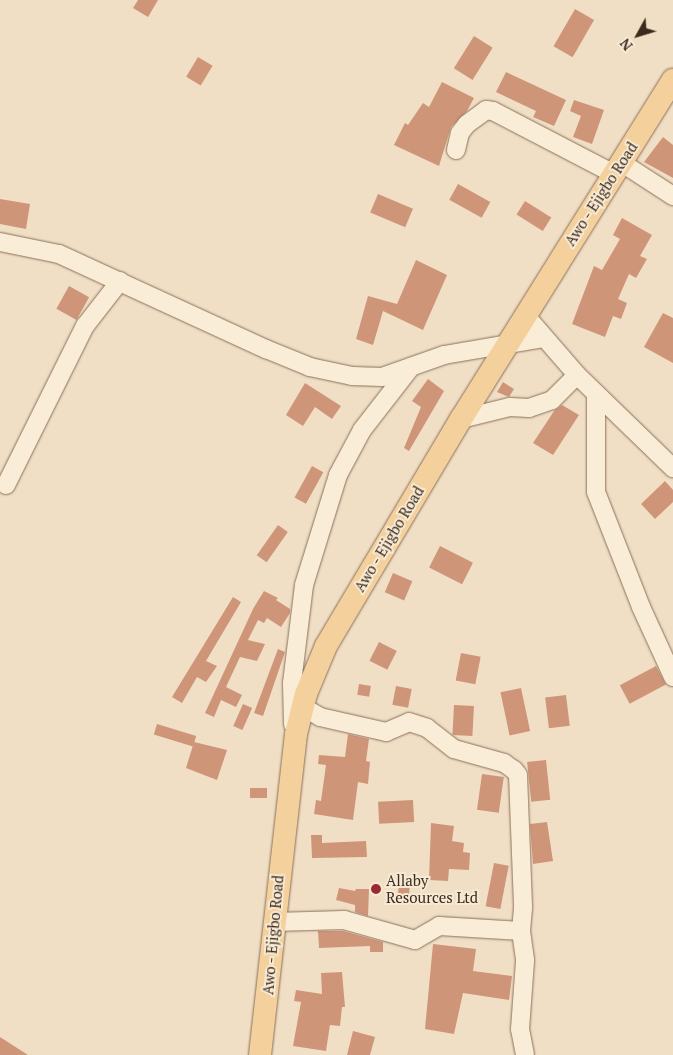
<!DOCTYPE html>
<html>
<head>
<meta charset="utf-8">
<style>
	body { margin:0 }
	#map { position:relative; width:673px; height:1055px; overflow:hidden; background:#f0dfc5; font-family:"PT Serif",serif }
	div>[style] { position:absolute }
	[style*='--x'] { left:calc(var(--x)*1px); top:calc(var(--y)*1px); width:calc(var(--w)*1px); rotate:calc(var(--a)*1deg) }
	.building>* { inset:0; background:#cf9579; transform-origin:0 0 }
	.roads { filter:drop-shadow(0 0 1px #8b705a) drop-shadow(0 0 1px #8b705a) }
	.minor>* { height:18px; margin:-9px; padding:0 9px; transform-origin:9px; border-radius:9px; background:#faedd8 }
	.major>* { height:22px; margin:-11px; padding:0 11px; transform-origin:11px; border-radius:11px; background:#f4d09c }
	.dots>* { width:14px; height:14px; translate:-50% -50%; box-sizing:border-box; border:2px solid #f7ead4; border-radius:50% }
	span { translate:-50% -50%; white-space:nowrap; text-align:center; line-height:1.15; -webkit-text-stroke:4px #f7ead4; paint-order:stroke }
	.street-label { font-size:15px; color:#3b2a1e }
	.poi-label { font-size:15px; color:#3b2a1e }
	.left { translate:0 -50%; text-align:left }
	.north { position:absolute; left:613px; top:10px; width:50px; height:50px; -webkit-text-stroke:4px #f7ead4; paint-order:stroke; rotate:231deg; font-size:14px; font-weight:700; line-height:20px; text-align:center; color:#3b2a1e }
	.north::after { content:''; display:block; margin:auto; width:18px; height:22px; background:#3b2a1e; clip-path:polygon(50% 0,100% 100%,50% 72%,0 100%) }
</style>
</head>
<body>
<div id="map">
	<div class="building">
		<div style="clip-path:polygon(138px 0,158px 0,148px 17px,133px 8px)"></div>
		<div style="left:575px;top:9px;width:22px;height:43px;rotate:30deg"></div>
		<div style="left:474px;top:36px;width:22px;height:38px;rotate:32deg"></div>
		<div style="left:198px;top:57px;width:17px;height:23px;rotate:31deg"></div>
		<div style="clip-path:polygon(506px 72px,566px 100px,554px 126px,533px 117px,536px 111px,496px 92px)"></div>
		<div style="clip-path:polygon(442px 82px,474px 98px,467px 111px,451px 127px,439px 166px,394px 145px,405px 123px,408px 125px,423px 103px,429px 107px)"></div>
		<div style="clip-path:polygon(574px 100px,604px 110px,592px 144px,573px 137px,581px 116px,570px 111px)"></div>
		<div style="clip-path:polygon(663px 137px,673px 145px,673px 178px,644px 162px)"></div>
		<div style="left:458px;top:184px;width:37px;height:18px;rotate:29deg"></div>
		<div style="left:378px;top:194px;width:38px;height:20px;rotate:23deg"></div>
		<div style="clip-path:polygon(0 199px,30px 204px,26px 229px,0 224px)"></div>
		<div style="left:525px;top:201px;width:31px;height:16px;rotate:32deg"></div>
		<div style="clip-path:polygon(622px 218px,652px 235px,640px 256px,647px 259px,636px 278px,629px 274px,618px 299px,627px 303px,621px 319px,613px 316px,605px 337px,572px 324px,594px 266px,602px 270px,620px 239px,613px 235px)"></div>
		<div style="clip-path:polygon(416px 260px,447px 275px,423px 330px,383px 311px,373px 345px,356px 339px,368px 296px,397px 304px)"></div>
		<div style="left:69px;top:286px;width:23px;height:26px;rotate:29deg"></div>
		<div style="clip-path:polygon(663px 313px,673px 318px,673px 363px,644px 347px)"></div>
		<div style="clip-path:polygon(428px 379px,444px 391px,409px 451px,404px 448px,421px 407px,412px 401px)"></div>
		<div style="clip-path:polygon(503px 382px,514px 389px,509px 397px,497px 392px)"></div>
		<div style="clip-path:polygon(305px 383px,341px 406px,332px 419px,315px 407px,303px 426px,286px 415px)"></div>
		<div style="clip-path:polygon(562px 405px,579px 415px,553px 455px,533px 443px,554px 411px)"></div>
		<div style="left:312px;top:466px;width:13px;height:36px;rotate:29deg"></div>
		<div style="clip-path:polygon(665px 481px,673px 490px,673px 502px,655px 519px,641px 504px)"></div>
		<div style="left:278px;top:525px;width:12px;height:37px;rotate:35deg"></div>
		<div style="left:440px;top:546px;width:37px;height:24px;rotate:27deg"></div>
		<div style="left:393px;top:573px;width:21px;height:21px;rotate:23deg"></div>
		<div style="clip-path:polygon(264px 591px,278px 598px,276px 600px,290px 609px,290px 613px,281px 627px,267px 618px,264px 623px,258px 620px,248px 640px,265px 644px,257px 661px,240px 657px,226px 687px,242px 695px,236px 707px,221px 700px,214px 717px,205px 713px,253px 609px)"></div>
		<div style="clip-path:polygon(233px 597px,241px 602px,206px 661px,217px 666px,206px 682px,197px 677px,182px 703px,172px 697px)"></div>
		<div style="left:379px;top:642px;width:20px;height:21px;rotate:27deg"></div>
		<div style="clip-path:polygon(278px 649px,285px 652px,263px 716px,254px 713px)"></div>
		<div style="left:461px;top:653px;width:20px;height:28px;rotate:11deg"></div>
		<div style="left:656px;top:666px;width:21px;height:41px;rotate:62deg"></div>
		<div style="left:359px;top:684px;width:12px;height:11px;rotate:9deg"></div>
		<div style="left:396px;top:686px;width:16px;height:19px;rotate:11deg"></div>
		<div style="left:521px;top:688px;width:44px;height:21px;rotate:78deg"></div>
		<div style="left:566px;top:695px;width:31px;height:21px;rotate:83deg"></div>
		<div style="left:243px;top:704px;width:10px;height:24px;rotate:24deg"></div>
		<div style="left:454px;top:705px;width:20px;height:30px;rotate:3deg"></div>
		<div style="left:157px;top:724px;width:41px;height:11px;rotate:17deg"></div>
		<div style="clip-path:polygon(348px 734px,369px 739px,366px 761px,370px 762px,368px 784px,358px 782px,353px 820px,314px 814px,316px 800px,321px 801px,326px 765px,318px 764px,319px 755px,345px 757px)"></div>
		<div style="clip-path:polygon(194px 742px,227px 750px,217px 780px,186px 768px)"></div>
		<div style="left:546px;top:760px;width:40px;height:19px;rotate:84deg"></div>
		<div style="left:482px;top:774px;width:22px;height:36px;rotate:8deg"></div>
		<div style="left:250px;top:788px;width:17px;height:10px"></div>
		<div style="left:413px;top:800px;width:22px;height:35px;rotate:87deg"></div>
		<div style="clip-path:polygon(547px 822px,553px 861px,533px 864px,530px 824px)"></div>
		<div style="clip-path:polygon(431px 823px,454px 826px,452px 841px,464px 843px,463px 852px,470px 853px,469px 870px,449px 869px,448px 881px,429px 880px)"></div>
		<div style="clip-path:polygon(311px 835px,322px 835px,322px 843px,366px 841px,367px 857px,312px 858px)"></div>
		<div style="left:494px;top:863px;width:15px;height:44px;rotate:11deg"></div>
		<div style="left:399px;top:883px;width:11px;height:15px;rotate:5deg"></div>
		<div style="clip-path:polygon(339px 888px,355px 891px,356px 889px,369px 889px,368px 916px,355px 912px,355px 905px,336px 900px)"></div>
		<div style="clip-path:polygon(318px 931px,343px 931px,383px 942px,383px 952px,370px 952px,370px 946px,319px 948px)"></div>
		<div style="clip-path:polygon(433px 944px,476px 949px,473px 971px,512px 976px,509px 1000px,463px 993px,454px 1034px,425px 1029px)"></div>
		<div style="clip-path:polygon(342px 972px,345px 1007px,342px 1007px,340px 1026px,330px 1025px,326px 1051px,293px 1046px,301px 1002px,294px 1001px,296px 990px,322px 994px,321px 973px)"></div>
		<div style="clip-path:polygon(353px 1031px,375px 1037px,370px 1055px,347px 1055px)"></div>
		<div style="clip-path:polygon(0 1037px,28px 1055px,0 1055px)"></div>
	</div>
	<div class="roads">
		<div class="minor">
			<div style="--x:456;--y:150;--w:17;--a:-77"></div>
			<div style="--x:460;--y:133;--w:11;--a:-52"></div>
			<div style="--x:467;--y:124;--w:24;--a:-36"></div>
			<div style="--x:486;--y:110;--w:7;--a:8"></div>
			<div style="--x:493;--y:111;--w:136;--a:27.5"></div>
			<div style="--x:622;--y:163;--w:61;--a:32.9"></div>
			<div style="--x:0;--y:242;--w:60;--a:11.5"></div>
			<div style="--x:59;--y:254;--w:228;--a:24.7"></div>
			<div style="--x:266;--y:349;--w:48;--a:22.2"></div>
			<div style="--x:310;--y:367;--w:43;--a:12.1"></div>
			<div style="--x:352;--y:376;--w:30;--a:2"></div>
			<div style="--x:382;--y:377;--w:66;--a:-19.5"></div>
			<div style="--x:444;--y:355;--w:102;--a:-9.6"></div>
			<div style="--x:525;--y:315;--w:79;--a:49.1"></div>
			<div style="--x:577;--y:375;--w:134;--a:44.1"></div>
			<div style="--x:596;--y:394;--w:98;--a:90"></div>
			<div style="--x:596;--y:492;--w:123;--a:68.6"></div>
			<div style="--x:641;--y:607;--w:77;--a:65.4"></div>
			<div style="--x:461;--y:419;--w:50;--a:-13.8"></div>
			<div style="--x:510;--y:407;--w:19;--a:3"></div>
			<div style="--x:529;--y:408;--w:24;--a:-19"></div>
			<div style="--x:552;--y:400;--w:35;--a:-45"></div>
			<div style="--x:6;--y:485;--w:178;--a:-63.6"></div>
			<div style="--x:85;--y:326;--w:57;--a:-52.1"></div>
			<div style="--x:303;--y:707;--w:20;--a:30"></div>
			<div style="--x:320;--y:717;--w:68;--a:12.8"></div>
			<div style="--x:386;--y:732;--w:25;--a:-23"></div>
			<div style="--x:409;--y:722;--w:19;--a:18"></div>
			<div style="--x:427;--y:728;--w:34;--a:38"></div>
			<div style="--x:454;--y:749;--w:52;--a:15.6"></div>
			<div style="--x:504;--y:763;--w:12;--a:35"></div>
			<div style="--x:514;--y:770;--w:6;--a:51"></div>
			<div style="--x:518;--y:775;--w:133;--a:87.8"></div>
			<div style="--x:523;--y:908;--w:23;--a:95"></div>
			<div style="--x:521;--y:931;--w:30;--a:82"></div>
			<div style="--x:525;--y:961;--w:68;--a:94.2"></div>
			<div style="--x:520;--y:1029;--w:26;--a:79"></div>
			<div style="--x:293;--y:724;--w:41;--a:-91.4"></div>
			<div style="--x:292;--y:683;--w:99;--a:-83"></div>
			<div style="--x:304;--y:585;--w:115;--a:-72.8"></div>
			<div style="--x:338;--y:475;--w:51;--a:-61.9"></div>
			<div style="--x:362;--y:430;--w:80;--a:-52.1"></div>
			<div style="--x:274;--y:922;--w:70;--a:-1.6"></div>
			<div style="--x:344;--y:920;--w:74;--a:15.7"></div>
			<div style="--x:415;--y:940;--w:28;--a:-30"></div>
			<div style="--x:439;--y:926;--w:82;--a:3.5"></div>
		</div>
		<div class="major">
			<div style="--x:260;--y:1055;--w:323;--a:-83.6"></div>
			<div style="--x:296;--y:734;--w:41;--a:-76"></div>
			<div style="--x:306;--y:694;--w:52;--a:-67.4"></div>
			<div style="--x:326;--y:646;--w:264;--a:-59.3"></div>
			<div style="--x:461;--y:419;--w:400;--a:-58"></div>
		</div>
	</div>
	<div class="dots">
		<div style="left:376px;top:889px;background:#9c2833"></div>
	</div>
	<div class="street-label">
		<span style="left:601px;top:194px;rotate:-57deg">Awo - Ejigbo Road</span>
		<span style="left:389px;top:539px;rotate:-59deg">Awo - Ejigbo Road</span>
		<span style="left:273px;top:935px;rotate:-85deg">Awo - Ejigbo Road</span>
	</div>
	<div class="poi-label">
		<span class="left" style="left:386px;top:889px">Allaby<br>Resources Ltd</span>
	</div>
	<div class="north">N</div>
</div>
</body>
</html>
